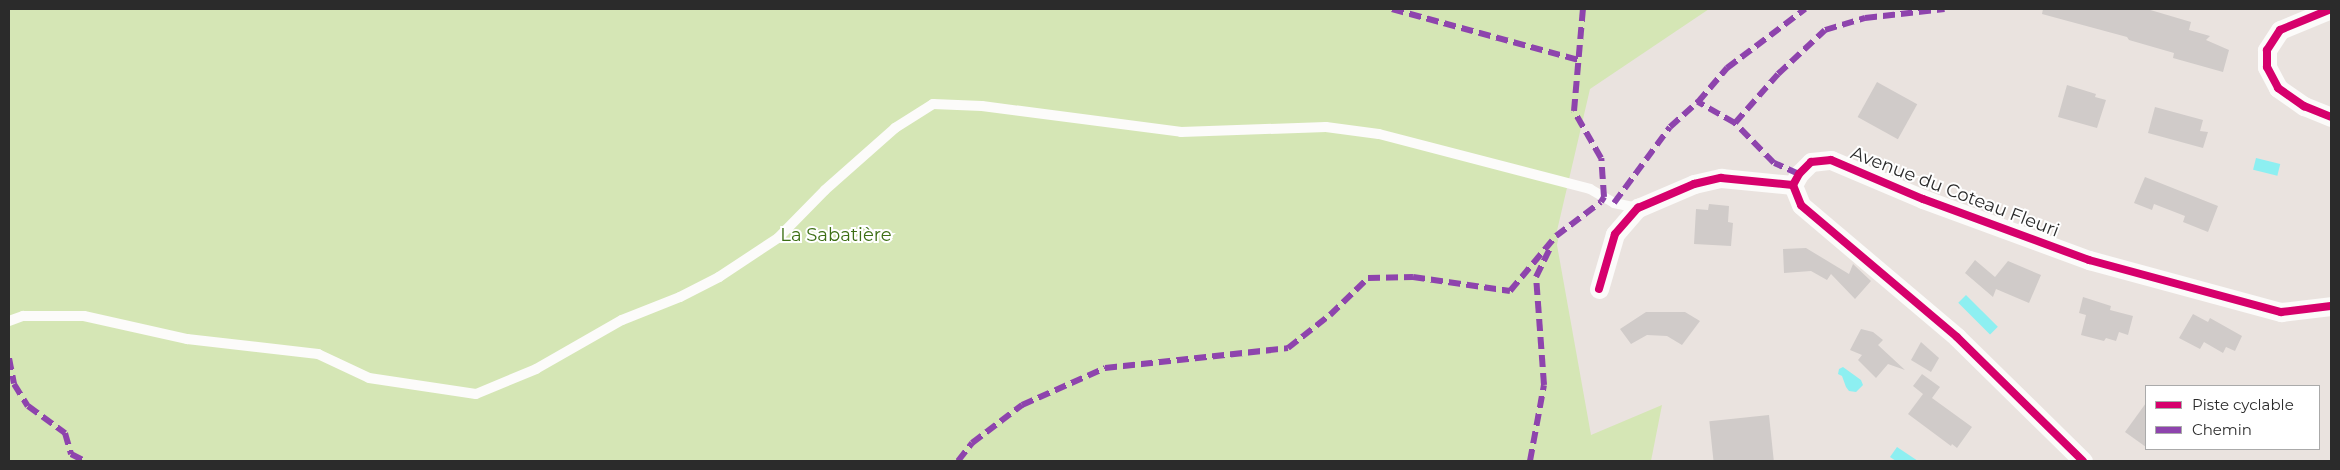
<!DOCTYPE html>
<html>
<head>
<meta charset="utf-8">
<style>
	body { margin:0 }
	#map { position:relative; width:2340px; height:470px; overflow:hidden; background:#eae3df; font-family:Montserrat,sans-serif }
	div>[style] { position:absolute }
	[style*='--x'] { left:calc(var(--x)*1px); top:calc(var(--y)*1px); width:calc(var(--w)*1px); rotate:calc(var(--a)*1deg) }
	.green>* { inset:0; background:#d5e6b5 }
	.water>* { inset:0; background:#8deff1; transform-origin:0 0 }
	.building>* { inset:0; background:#d0cbc9; transform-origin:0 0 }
	.lane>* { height:10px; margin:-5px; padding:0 5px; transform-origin:5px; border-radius:5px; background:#fcfbfa }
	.street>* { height:19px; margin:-9.5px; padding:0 9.5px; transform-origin:9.5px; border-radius:9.5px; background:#fcfbfa }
	.quiet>* { height:6px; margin-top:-3px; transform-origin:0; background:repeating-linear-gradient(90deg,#8e44ad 0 12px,transparent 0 18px) }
	.cycleway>* { height:8px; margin:-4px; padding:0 4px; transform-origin:4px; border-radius:4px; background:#d6006c }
	span { translate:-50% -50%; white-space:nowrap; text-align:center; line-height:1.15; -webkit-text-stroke:4px #fff; paint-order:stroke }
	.street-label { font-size:18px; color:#2b2b2b }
	.park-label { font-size:18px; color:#3c6e14 }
	.frame { position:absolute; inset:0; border:10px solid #2b2b2b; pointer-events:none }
	.legend { position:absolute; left:2145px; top:385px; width:175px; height:65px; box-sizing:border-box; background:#fff; border:1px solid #aaa; margin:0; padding:6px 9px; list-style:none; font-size:15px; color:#2b2b2b }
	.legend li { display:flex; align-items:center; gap:10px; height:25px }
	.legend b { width:25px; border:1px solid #aaa }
</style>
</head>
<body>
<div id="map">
	<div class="green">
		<div style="clip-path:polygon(9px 9px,1709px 9px,1590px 89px,1556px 235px,1558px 240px,1557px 245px,1591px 435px,1662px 405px,1651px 461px,9px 461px)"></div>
	</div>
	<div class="water">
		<div style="left:2256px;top:158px;width:25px;height:12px;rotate:14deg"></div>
		<div style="left:1966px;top:295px;width:45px;height:11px;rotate:45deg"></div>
		<div style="clip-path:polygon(1843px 367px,1861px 380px,1863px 385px,1856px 392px,1849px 391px,1846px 387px,1842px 376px,1838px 374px,1839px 369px)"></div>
		<div style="clip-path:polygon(1897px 447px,1918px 461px,1896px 461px,1890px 457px)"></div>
	</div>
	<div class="building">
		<div style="clip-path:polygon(2043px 9px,2147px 9px,2191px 22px,2189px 30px,2210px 36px,2206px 40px,2229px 50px,2223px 72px,2173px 58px,2174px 53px,2129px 40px,2127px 37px,2042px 14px)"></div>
		<div style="left:1877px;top:82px;width:46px;height:40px;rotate:29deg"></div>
		<div style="clip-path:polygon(2067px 85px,2096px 94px,2095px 97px,2106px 100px,2097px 128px,2058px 117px)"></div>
		<div style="clip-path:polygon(2155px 107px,2203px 120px,2200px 131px,2208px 132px,2203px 148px,2148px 133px)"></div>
		<div style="clip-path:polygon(2145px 177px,2218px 206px,2208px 232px,2183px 222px,2185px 216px,2154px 204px,2152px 210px,2134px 203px)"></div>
		<div style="clip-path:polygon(1709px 204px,1729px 206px,1728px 222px,1733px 223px,1731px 246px,1694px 244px,1696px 209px,1708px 210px)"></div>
		<div style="clip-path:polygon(1806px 248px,1849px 274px,1853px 264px,1871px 281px,1855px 299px,1831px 274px,1827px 280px,1811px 271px,1784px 273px,1783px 249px)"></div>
		<div style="clip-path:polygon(1975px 260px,1995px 277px,2008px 261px,2041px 275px,2029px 303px,1996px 289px,1993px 297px,1965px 273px)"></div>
		<div style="clip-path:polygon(2083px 297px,2111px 306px,2110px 310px,2133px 316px,2128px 335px,2119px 332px,2116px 341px,2106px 338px,2104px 341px,2081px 335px,2086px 315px,2079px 313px)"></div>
		<div style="clip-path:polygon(1646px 312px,1685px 312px,1700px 321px,1682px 345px,1667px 336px,1647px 335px,1631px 344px,1620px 329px)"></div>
		<div style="clip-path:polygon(2193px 314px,2208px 322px,2210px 318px,2242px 336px,2235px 351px,2226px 347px,2223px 353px,2204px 342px,2200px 349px,2179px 338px)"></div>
		<div style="clip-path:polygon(1861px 329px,1873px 332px,1883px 340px,1878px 345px,1905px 370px,1888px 364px,1876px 378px,1858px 360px,1862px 355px,1850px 350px)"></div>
		<div style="clip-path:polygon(1921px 342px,1939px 358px,1931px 372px,1911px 360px)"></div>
		<div style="clip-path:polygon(1922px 374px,1940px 387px,1932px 398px,1972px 427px,1957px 448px,1952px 444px,1951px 446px,1908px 414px,1923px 394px,1913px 386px)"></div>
		<div style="clip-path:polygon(2146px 403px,2146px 447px,2125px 432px)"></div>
		<div style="left:1769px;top:415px;width:46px;height:60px;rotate:84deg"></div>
	</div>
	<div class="lane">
		<div style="--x:9;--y:321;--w:15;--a:-20"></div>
		<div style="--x:23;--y:316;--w:61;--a:0"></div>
		<div style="--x:84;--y:316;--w:106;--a:12.6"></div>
		<div style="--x:187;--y:339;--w:132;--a:6.5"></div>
		<div style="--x:318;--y:354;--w:56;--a:25.2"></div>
		<div style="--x:369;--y:378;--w:108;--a:8.5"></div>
		<div style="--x:476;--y:394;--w:65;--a:-22.6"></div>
		<div style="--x:536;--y:369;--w:99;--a:-29.7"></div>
		<div style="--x:622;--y:320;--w:62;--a:-21.6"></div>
		<div style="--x:680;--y:297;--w:44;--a:-27.1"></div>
		<div style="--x:719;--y:277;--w:71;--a:-33.5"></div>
		<div style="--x:778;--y:238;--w:67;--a:-45.6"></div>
		<div style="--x:825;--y:190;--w:94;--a:-41.5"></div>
		<div style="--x:895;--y:128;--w:45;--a:-32.3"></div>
		<div style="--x:933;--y:104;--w:49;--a:2.3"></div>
		<div style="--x:982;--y:106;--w:201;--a:7.4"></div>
		<div style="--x:1181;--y:132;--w:145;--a:-2"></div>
		<div style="--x:1326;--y:127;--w:53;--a:7.5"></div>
		<div style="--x:1379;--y:134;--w:218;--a:14.6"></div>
		<div style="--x:1590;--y:189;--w:28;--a:30"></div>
		<div style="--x:1614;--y:203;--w:25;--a:12"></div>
	</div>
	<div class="street">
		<div style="--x:2331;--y:9;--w:55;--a:157.6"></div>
		<div style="--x:2280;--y:30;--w:24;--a:123"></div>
		<div style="--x:2267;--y:50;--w:17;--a:90"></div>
		<div style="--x:2267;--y:67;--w:24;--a:62"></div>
		<div style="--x:2278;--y:88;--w:32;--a:35"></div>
		<div style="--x:2304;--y:106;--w:29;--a:22"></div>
		<div style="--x:1599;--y:289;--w:57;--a:-73.8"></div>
		<div style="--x:1615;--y:234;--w:35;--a:-49"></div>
		<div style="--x:1638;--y:208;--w:61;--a:-23.2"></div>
		<div style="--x:1694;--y:184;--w:28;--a:-13"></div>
		<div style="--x:1721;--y:178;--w:72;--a:5.6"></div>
		<div style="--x:2083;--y:461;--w:177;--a:-135.5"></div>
		<div style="--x:1957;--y:337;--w:204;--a:-139.8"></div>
		<div style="--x:1801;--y:205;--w:22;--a:-112"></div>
		<div style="--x:1793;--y:185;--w:13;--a:-61"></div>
		<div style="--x:1799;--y:174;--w:17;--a:-45"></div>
		<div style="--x:1811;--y:162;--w:20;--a:-6"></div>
		<div style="--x:1831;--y:160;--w:100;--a:23"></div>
		<div style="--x:1923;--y:199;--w:177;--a:20.2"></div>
		<div style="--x:2089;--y:260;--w:199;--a:15.2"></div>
		<div style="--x:2281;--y:312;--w:50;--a:-6.8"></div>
	</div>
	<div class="quiet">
		<div style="--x:1392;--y:9;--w:194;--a:15.3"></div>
		<div style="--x:1735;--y:123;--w:65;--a:-48.7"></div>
		<div style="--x:1778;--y:74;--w:64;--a:-43.1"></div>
		<div style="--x:1825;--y:30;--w:42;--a:-16.7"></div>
		<div style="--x:1865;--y:18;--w:80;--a:-6.5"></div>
		<div style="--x:1799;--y:174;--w:27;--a:-156"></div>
		<div style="--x:1774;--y:163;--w:56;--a:-134.3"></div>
		<div style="--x:1735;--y:123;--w:43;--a:-150.4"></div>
		<div style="--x:1698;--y:102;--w:45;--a:-49.5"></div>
		<div style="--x:1727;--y:68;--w:98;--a:-37.1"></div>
		<div style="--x:1614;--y:203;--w:94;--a:-53.6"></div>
		<div style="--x:1670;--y:127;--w:38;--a:-42"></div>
		<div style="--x:9;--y:358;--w:26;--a:79"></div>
		<div style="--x:14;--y:384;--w:26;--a:58"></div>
		<div style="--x:28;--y:406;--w:46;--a:36.1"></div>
		<div style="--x:65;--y:433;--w:22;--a:74"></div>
		<div style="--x:71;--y:454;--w:16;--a:27"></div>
		<div style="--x:958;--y:461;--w:23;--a:-52"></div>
		<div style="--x:972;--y:443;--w:63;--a:-37.2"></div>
		<div style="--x:1022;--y:405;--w:91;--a:-24"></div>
		<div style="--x:1105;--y:368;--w:184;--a:-6.2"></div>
		<div style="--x:1288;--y:348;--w:53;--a:-38.2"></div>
		<div style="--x:1330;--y:315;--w:53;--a:-44.2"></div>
		<div style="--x:1368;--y:278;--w:45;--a:-1.3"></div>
		<div style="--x:1413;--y:277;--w:98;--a:8.2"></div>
		<div style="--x:1510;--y:291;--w:72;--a:-50.1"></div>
		<div style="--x:1556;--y:236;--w:56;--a:-37.1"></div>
		<div style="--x:1601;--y:202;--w:6;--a:-59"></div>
		<div style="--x:1604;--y:197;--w:39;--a:-94"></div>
		<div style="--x:1601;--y:158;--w:54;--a:-119.9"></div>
		<div style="--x:1574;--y:111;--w:102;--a:-85"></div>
		<div style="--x:1530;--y:461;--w:77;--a:-79.6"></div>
		<div style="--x:1544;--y:385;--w:108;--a:-94.2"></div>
		<div style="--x:1536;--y:277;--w:32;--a:-64"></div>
	</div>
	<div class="cycleway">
		<div style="--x:2331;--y:9;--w:55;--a:157.6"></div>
		<div style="--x:2280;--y:30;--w:24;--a:123"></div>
		<div style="--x:2267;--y:50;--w:17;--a:90"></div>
		<div style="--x:2267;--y:67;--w:24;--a:62"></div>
		<div style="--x:2278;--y:88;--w:32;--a:35"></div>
		<div style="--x:2304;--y:106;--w:29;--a:22"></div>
		<div style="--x:1599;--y:289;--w:57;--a:-73.8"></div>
		<div style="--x:1615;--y:234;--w:35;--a:-49"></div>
		<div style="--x:1638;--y:208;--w:61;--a:-23.2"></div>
		<div style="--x:1694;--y:184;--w:28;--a:-13"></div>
		<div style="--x:1721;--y:178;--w:72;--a:5.6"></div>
		<div style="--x:2083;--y:461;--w:177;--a:-135.5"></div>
		<div style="--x:1957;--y:337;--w:204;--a:-139.8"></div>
		<div style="--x:1801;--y:205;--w:22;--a:-112"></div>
		<div style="--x:1793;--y:185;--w:13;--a:-61"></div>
		<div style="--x:1799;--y:174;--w:17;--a:-45"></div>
		<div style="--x:1811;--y:162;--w:20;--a:-6"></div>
		<div style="--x:1831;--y:160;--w:100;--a:23"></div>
		<div style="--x:1923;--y:199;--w:177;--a:20.2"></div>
		<div style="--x:2089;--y:260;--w:199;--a:15.2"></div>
		<div style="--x:2281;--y:312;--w:50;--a:-6.8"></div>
	</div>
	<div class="street-label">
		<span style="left:1955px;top:192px;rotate:21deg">Avenue du Coteau Fleuri</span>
	</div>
	<div class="park-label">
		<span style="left:836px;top:235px">La Sabatière</span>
	</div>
	<div class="frame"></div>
	<ul class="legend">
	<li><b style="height:6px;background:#d6006c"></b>Piste cyclable</li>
	<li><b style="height:6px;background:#8e44ad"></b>Chemin</li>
	</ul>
</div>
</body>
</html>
